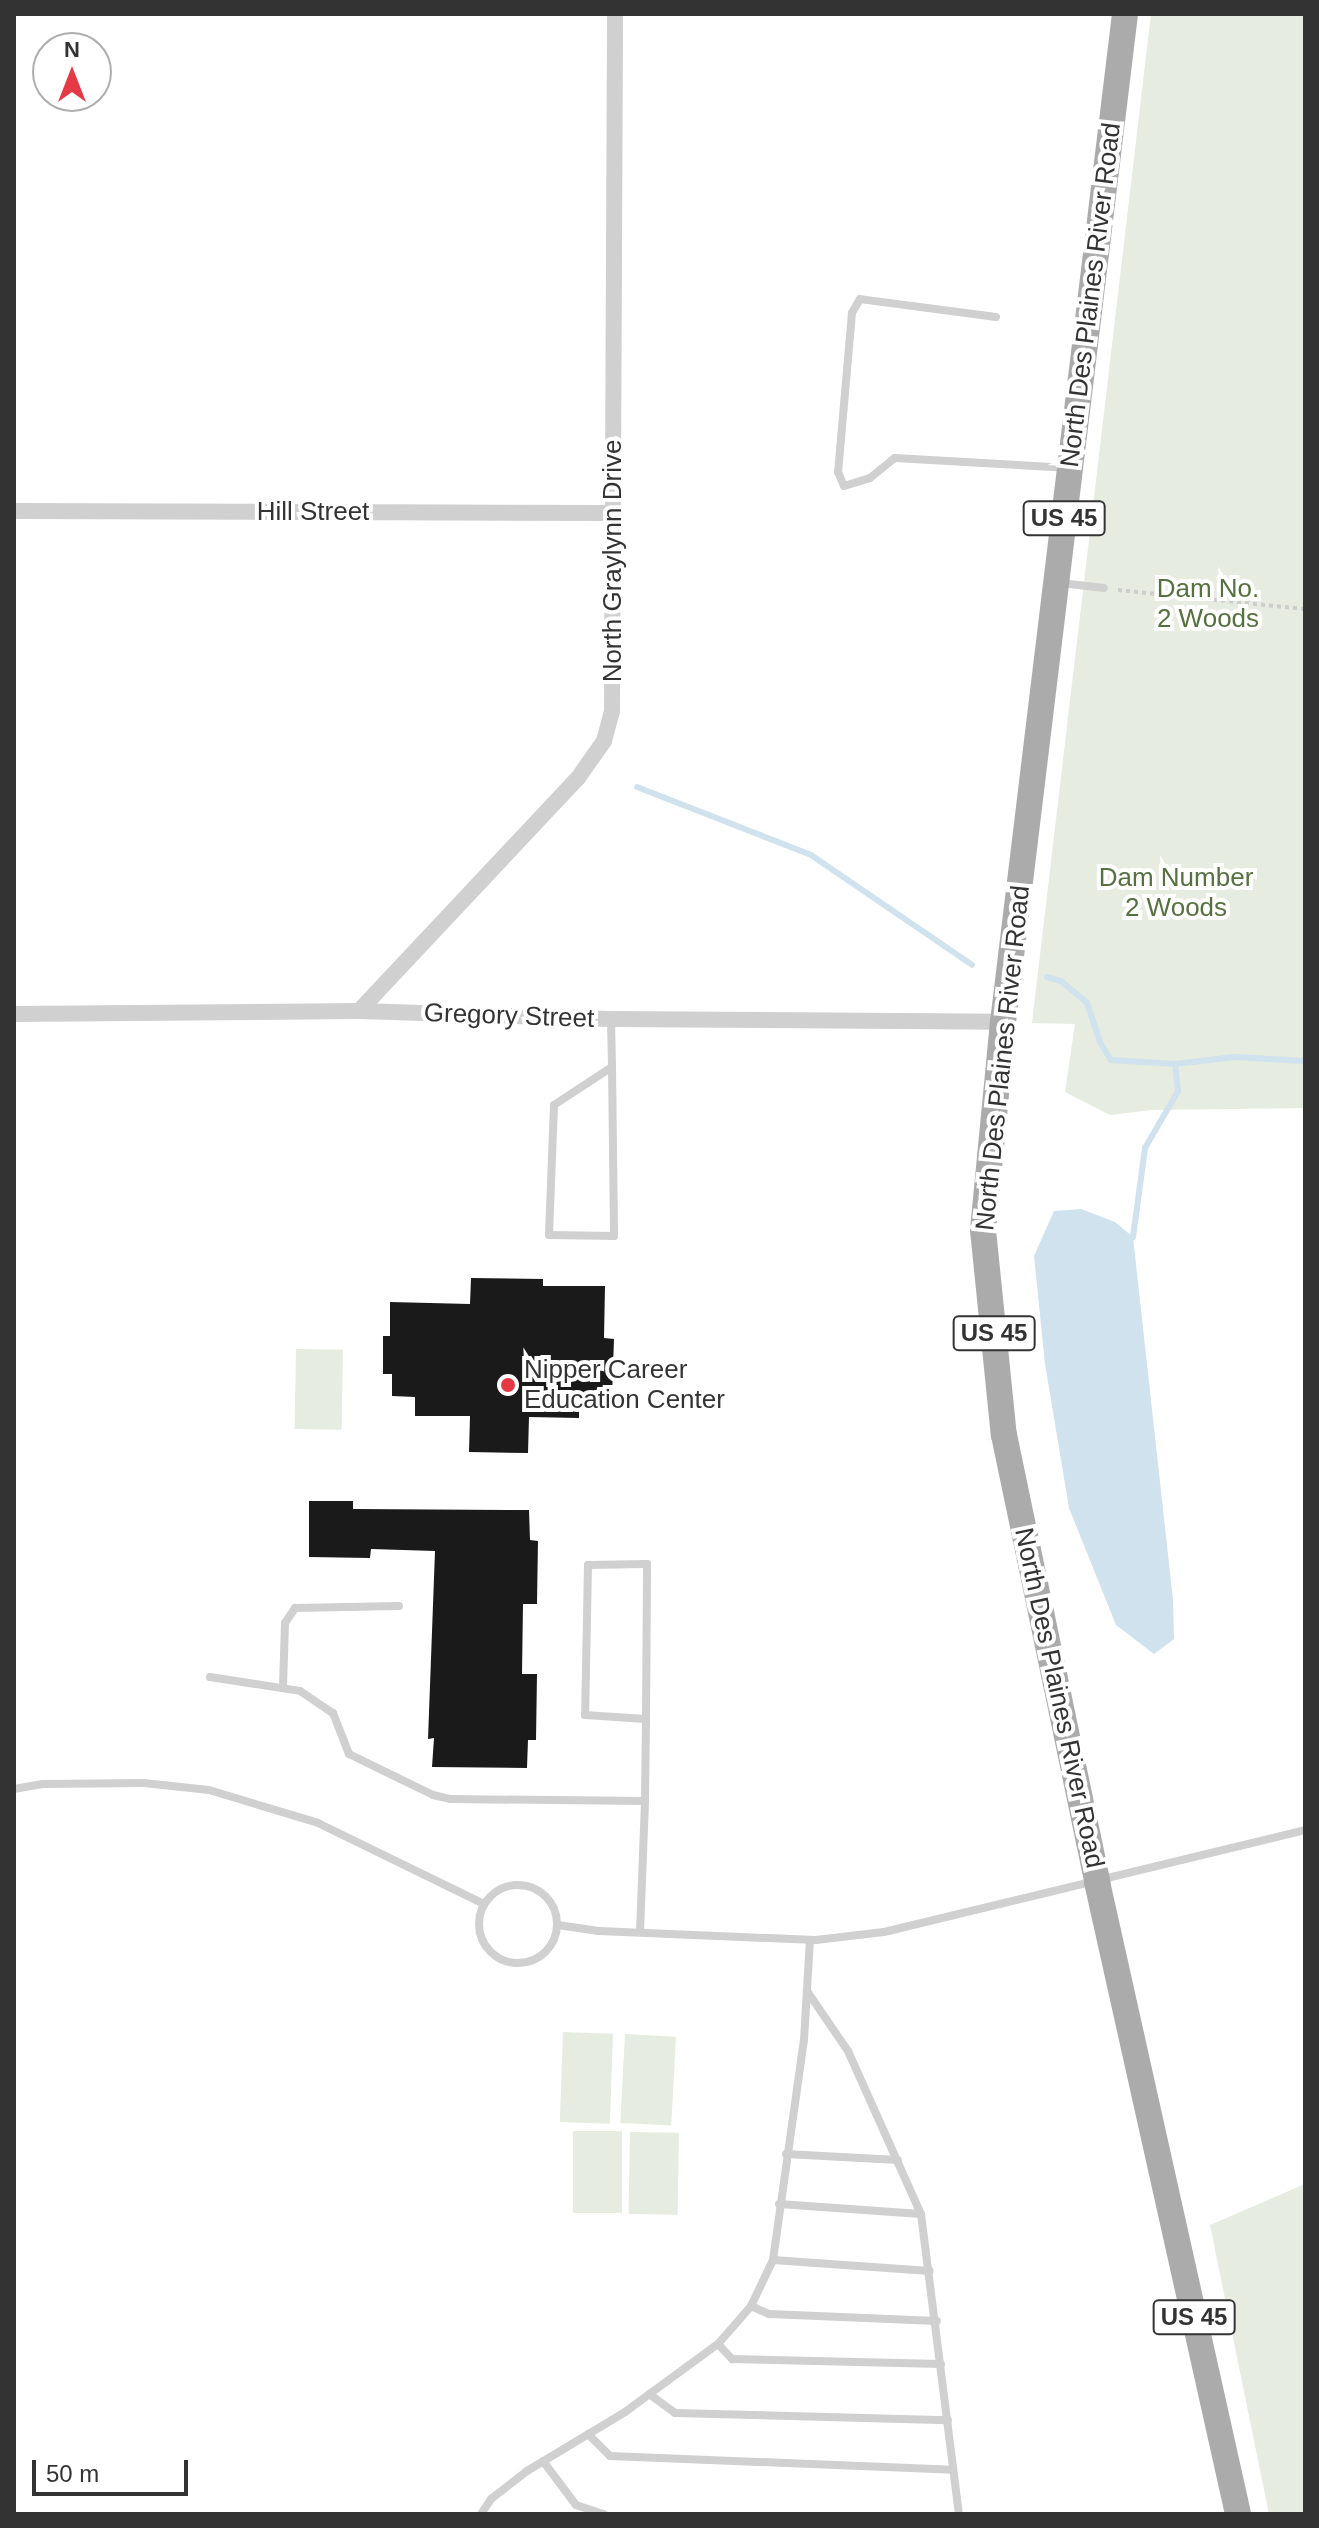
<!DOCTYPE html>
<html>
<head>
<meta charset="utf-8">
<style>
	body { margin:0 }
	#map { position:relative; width:1319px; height:2528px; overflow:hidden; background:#fff; font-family:Arial,sans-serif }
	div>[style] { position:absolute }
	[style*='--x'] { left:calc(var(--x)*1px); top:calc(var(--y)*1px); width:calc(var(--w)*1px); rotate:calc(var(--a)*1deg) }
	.green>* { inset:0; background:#e6ecdf; transform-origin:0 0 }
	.water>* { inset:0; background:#cfe2ee }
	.stream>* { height:6px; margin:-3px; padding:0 3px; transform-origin:3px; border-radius:3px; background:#cfe2ee }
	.building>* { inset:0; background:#1a1a1a }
	.path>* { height:4px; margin-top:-2px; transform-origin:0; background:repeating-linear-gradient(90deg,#cdcdcd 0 4px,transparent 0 8px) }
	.lane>* { height:8px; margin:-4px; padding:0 4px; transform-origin:4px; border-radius:4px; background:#d0d0d0 }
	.lane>.ring { margin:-4px; padding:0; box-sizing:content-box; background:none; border:8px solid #d0d0d0; border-radius:50% }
	.street>* { height:16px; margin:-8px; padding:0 8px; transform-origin:8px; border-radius:8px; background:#d0d0d0 }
	.primary>* { height:26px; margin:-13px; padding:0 13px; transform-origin:13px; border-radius:13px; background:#ababab }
	.dots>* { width:22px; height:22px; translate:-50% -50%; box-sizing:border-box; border:4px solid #fff; border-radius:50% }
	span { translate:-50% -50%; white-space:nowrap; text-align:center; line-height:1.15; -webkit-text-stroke:8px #fff; paint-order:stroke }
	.shield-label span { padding:2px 6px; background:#fff; border:2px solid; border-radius:6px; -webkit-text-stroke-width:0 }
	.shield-label { font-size:24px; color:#333; font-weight:700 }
	.street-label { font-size:26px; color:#333 }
	.park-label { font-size:26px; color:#56703f }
	.poi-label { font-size:26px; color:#333 }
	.left { translate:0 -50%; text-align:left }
	.frame { position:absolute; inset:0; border:16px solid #333; pointer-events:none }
	.north { position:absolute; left:32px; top:32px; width:80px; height:80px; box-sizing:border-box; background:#fff; border:2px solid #adadad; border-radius:50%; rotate:0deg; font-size:22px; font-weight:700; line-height:32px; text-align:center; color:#333 }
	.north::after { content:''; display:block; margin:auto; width:28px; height:36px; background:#e63946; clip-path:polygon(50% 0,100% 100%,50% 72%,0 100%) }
	.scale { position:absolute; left:32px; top:2460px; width:156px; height:36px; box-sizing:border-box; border:4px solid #333; border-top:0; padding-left:10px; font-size:24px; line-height:28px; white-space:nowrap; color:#333; -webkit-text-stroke:6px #fff; paint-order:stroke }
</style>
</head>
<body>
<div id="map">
	<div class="green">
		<div style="clip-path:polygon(1151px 14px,1305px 14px,1305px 1108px,1151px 1110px,1110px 1115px,1065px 1092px,1075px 1024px,1032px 1023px)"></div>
		<div style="left:296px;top:1349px;width:47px;height:80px;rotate:1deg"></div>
		<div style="left:563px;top:2032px;width:50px;height:90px;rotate:2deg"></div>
		<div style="left:625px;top:2034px;width:51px;height:89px;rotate:3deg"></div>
		<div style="left:573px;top:2131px;width:49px;height:82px"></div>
		<div style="left:630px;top:2132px;width:49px;height:82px;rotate:1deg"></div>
		<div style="clip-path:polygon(1305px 2184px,1305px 2514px,1269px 2514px,1210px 2225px)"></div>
	</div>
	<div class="water">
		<div style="clip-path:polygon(1081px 1209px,1115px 1222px,1133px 1237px,1173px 1600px,1174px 1639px,1154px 1654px,1116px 1625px,1069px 1508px,1045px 1364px,1034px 1256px,1054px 1211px)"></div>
	</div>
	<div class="stream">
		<div style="--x:637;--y:787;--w:187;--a:21.3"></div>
		<div style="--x:811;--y:855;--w:195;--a:34.3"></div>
		<div style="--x:1047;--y:977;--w:15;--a:16"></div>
		<div style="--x:1061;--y:981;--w:34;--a:40"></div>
		<div style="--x:1087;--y:1003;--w:41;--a:71.6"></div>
		<div style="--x:1100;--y:1042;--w:21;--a:59"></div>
		<div style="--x:1111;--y:1060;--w:64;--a:3.6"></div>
		<div style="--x:1175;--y:1064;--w:60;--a:-6.7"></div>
		<div style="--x:1235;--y:1057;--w:70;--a:3.3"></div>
		<div style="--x:1133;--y:1237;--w:90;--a:-82.3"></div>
		<div style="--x:1145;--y:1148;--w:66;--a:-59.9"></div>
		<div style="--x:1178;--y:1091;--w:27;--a:-96"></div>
	</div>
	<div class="building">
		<div style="clip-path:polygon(471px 1278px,543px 1279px,543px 1286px,605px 1286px,604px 1338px,614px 1339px,612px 1397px,579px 1397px,579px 1418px,529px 1417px,528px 1453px,469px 1452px,470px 1416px,415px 1416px,415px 1397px,392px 1396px,392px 1374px,383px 1374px,383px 1336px,390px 1336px,390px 1302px,470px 1304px)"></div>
		<div style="clip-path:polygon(309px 1501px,353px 1501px,353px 1509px,529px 1510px,530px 1540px,538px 1541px,537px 1604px,523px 1604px,522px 1674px,537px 1674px,536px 1740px,528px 1740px,527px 1768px,432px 1767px,434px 1738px,428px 1739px,435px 1551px,371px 1549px,370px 1558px,309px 1557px)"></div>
	</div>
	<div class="path">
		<div style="--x:1118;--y:590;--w:188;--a:5.8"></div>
	</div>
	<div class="lane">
		<div style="--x:996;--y:317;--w:137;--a:-172.5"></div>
		<div style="--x:860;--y:299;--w:16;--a:120"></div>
		<div style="--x:852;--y:313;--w:160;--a:95"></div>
		<div style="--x:838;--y:472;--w:15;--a:67"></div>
		<div style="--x:844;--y:486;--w:27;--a:-17"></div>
		<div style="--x:870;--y:478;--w:32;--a:-39"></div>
		<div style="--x:895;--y:458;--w:171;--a:3.3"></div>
		<div style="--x:1061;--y:583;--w:43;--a:6.6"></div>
		<div style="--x:611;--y:1019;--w:48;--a:88.8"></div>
		<div style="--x:612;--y:1067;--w:169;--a:89.3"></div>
		<div style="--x:614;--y:1236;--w:65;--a:-179.1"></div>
		<div style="--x:549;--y:1235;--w:130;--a:-87.8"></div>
		<div style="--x:554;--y:1105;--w:69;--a:-33.2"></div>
		<div style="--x:210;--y:1677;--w:91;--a:8.8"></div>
		<div style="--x:300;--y:1691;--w:40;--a:34"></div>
		<div style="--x:333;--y:1713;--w:44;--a:68.7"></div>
		<div style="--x:349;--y:1754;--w:93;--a:26"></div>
		<div style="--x:433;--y:1795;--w:17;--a:13"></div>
		<div style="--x:450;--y:1799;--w:195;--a:0.6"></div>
		<div style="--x:283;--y:1687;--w:64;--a:-88.2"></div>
		<div style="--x:285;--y:1623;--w:18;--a:-56"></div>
		<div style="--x:295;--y:1608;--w:104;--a:-1.1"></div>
		<div style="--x:14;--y:1789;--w:29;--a:-10"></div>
		<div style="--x:43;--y:1784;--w:101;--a:-0.6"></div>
		<div style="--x:144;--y:1783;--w:65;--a:6.1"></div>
		<div style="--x:209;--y:1790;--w:114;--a:16.8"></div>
		<div style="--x:318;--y:1823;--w:185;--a:26"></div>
		<div class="ring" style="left:479px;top:1885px;width:70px;height:70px"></div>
		<div style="--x:558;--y:1925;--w:41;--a:8.3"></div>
		<div style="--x:599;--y:1931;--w:217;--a:2.4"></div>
		<div style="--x:816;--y:1940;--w:68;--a:-6.7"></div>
		<div style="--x:884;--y:1932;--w:433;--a:-13.6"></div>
		<div style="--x:640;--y:1932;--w:131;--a:-87.8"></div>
		<div style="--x:645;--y:1801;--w:82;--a:-89.3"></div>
		<div style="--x:646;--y:1719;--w:155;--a:-89.6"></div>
		<div style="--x:647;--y:1564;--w:59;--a:179"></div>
		<div style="--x:588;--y:1565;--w:150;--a:91.1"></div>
		<div style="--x:585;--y:1715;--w:61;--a:3.8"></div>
		<div style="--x:807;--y:1991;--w:73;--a:55.7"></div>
		<div style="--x:848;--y:2051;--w:179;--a:65.9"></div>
		<div style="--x:921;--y:2214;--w:302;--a:82.8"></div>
		<div style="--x:786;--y:2154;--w:112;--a:3.1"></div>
		<div style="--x:779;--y:2204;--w:142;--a:4"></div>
		<div style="--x:773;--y:2260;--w:157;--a:4"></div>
		<div style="--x:751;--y:2306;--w:20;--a:24"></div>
		<div style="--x:769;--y:2314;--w:168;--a:2.4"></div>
		<div style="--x:718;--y:2344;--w:21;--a:47"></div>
		<div style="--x:732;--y:2359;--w:209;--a:1.4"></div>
		<div style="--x:649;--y:2394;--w:32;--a:36"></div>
		<div style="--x:675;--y:2413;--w:273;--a:1.5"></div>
		<div style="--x:588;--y:2434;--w:31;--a:45"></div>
		<div style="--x:610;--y:2456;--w:343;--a:2.3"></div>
		<div style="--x:543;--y:2461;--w:55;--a:53.1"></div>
		<div style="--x:576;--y:2505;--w:29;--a:18"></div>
		<div style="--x:481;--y:2514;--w:18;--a:-56"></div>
		<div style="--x:491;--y:2499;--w:46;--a:-37.9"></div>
		<div style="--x:527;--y:2471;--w:114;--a:-31"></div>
		<div style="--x:625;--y:2412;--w:115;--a:-36.2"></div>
		<div style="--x:718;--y:2344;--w:50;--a:-49"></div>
		<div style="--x:751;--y:2306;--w:51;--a:-64.4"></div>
		<div style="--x:773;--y:2260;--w:222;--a:-82"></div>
		<div style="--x:804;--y:2040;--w:100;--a:-86.6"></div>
	</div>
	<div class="street">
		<div style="--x:14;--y:511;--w:599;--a:0.19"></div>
		<div style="--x:359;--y:1011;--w:320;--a:-46.8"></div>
		<div style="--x:578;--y:778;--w:45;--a:-54.9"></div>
		<div style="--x:604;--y:741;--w:30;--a:-75"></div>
		<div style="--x:612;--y:712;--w:698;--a:-89.75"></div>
		<div style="--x:14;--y:1014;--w:345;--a:-0.5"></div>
		<div style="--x:359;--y:1011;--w:252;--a:1.8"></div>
		<div style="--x:611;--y:1019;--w:392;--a:0.4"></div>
	</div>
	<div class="primary">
		<div style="--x:1125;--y:14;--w:1015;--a:96.9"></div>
		<div style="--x:1003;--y:1022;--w:209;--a:95.5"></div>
		<div style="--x:983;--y:1230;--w:206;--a:84.2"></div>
		<div style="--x:1004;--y:1435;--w:457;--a:78.2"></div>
		<div style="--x:1097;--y:1882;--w:648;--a:77.42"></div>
	</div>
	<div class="dots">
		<div style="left:508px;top:1385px;background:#e63946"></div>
	</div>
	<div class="shield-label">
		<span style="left:1064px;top:518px">US 45</span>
		<span style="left:994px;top:1333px">US 45</span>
		<span style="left:1194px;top:2317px">US 45</span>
	</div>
	<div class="street-label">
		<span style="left:1091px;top:295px;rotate:-83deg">North Des Plaines River Road</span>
		<span style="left:313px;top:512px">Hill Street</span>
		<span style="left:613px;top:561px;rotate:-90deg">North Graylynn Drive</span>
		<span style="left:509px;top:1016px;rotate:2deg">Gregory Street</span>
		<span style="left:1003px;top:1058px;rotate:-84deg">North Des Plaines River Road</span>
		<span style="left:1059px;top:1698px;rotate:78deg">North Des Plaines River Road</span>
	</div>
	<div class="park-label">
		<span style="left:1208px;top:604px">Dam No.<br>2 Woods</span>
		<span style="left:1176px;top:893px">Dam Number<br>2 Woods</span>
	</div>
	<div class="poi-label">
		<span class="left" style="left:524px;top:1385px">Nipper Career<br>Education Center</span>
	</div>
	<div class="frame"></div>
	<div class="north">N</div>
	<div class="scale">50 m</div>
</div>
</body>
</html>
